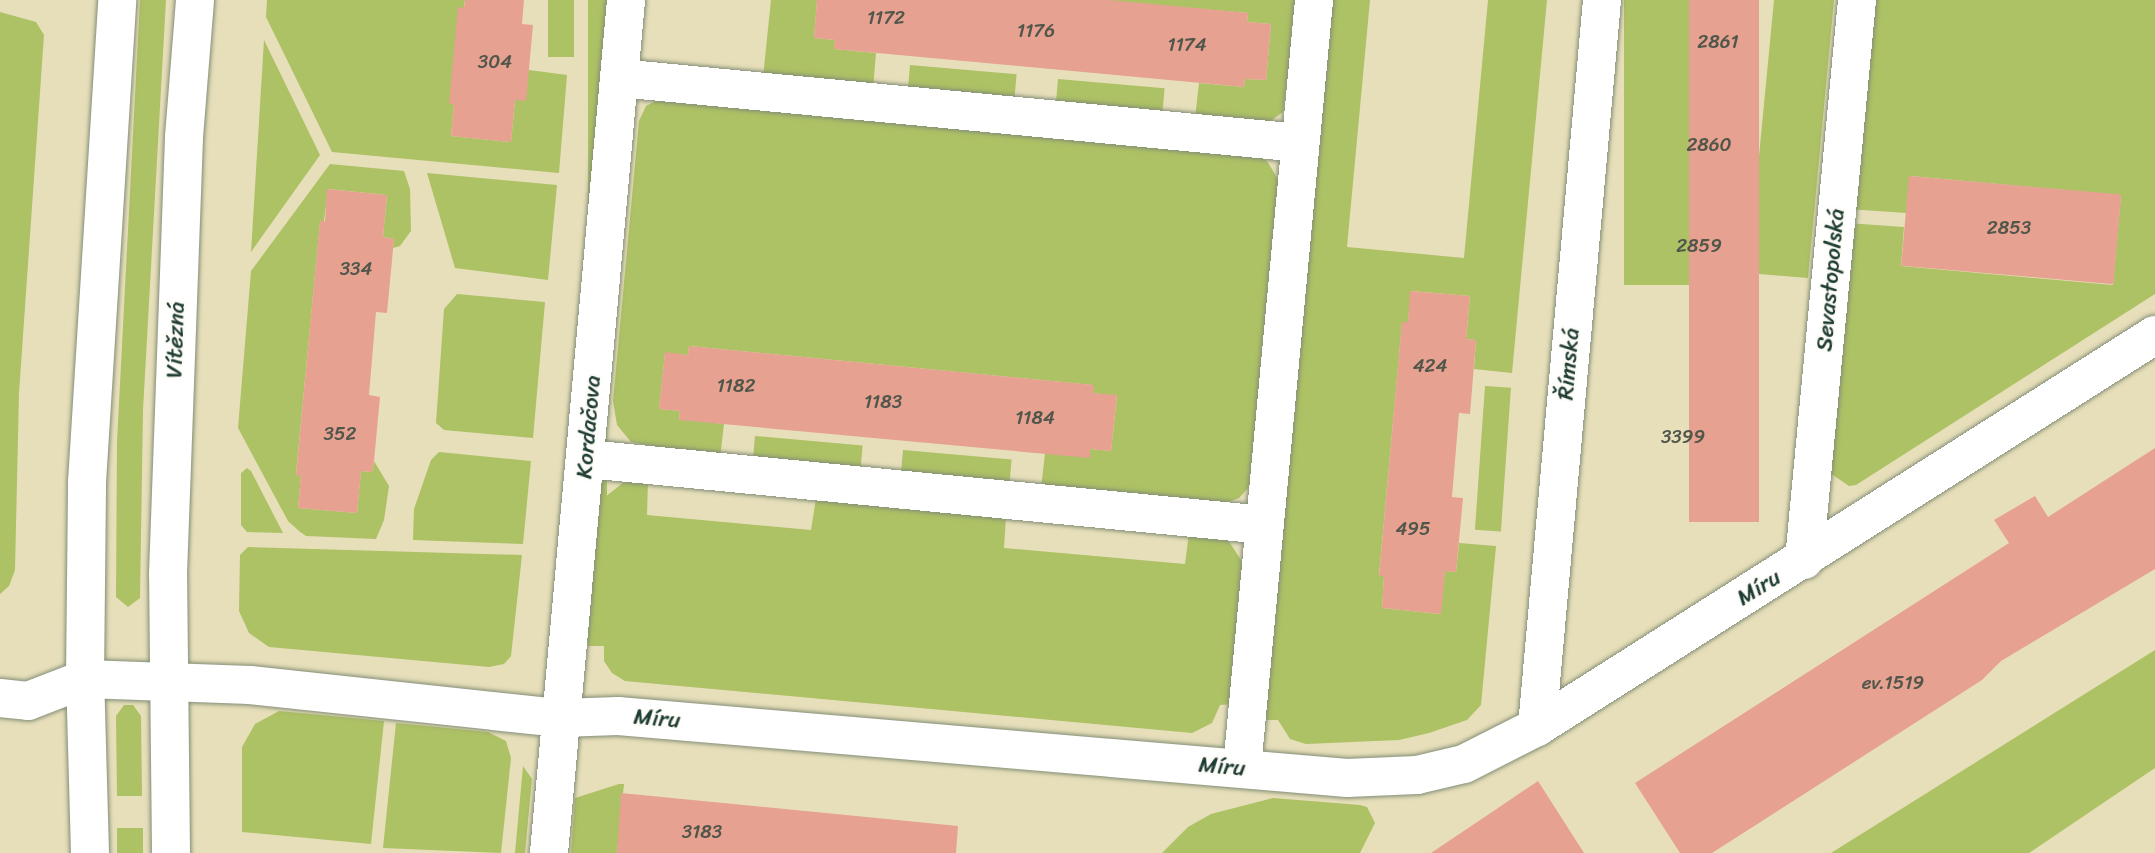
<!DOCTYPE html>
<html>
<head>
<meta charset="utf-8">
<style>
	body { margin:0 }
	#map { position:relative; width:2155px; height:853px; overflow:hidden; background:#e7dfba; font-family:Sriracha,sans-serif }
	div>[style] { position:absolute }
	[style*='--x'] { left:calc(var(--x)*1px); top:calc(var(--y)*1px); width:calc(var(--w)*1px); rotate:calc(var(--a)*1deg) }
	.green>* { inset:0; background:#adc165; transform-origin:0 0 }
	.building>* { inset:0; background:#e6a190; transform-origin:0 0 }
	.roads { filter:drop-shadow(0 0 2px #838e77) drop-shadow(0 0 2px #838e77) }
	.minor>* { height:38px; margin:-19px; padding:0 19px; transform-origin:19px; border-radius:19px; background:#fff }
	.major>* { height:38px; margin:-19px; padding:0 19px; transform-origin:19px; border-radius:19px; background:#fff }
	span { translate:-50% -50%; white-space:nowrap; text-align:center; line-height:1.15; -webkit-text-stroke:5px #fdfcf7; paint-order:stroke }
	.number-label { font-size:19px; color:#51564b }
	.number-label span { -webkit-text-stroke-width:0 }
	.street-label { font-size:23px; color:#1f3d34 }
</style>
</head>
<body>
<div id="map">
	<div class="green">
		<div style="clip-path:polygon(140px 0,166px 0,143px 410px,140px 598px,128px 607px,116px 597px,117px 441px)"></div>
		<div style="clip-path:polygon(267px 0,465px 0,450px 104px,454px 104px,451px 136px,511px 142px,515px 100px,529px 70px,567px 75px,559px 173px,332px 152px,266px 17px)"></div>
		<div style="left:548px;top:0;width:26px;height:57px"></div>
		<div style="left:588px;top:0;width:19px;height:646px"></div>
		<div style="clip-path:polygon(771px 0,817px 0,814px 38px,835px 40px,834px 49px,876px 53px,873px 89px,763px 77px)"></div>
		<div style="clip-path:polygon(1099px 0,1298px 0,1283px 112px,1269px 122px,1195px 118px,1199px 83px,1244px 87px,1245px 79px,1266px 80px,1271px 24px,1247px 22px,1248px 13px)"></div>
		<div style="clip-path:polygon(1328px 0,1370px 0,1347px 247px,1464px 258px,1488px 0,1547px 0,1512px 373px,1474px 369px,1476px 340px,1466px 339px,1470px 296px,1411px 291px,1408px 322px,1402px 323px,1379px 575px,1384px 576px,1382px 608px,1440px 614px,1445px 571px,1456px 572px,1459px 543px,1496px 546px,1481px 705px,1467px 720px,1429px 733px,1399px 740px,1306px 744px,1290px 739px,1278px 720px,1264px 720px)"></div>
		<div style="left:1624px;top:0;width:66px;height:285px"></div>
		<div style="clip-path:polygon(1774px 0,1834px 0,1808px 278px,1759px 274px,1756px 303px,1745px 302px)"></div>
		<div style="clip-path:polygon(1867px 0,2155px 0,2155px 294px,1856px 485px,1849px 486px,1830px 473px,1847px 223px,1904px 227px,1901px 266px,2113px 285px,2121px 195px,1910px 176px,1906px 213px,1848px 209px)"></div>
		<div style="clip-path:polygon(0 12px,36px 22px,44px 35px,19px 393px,15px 570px,9px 586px,0 594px)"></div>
		<div style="clip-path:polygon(264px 40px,320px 155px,251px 252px)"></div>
		<div style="left:910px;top:65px;width:107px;height:26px;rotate:5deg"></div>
		<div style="left:1058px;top:79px;width:107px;height:26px;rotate:5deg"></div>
		<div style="clip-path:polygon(659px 99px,1259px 156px,1267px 161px,1281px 184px,1251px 485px,1239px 498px,1223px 504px,1041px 489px,1045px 453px,1090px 457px,1090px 449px,1111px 451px,1117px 396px,1093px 393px,1093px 385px,689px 346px,688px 355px,665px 353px,659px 409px,680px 411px,679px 419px,724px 424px,720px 459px,631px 442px,617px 425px,613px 401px,639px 121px,646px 106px)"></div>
		<div style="clip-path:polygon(330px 164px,404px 171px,410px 189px,411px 231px,400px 246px,393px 248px,394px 239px,383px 237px,387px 195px,328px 189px,324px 221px,320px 222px,296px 474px,301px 476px,298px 508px,357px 513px,361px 471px,372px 472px,374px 461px,389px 486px,384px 520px,376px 539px,306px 536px,299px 531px,288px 521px,238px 428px,251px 271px)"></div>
		<div style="clip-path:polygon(427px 173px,557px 185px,548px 280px,455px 268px)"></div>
		<div style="clip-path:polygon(457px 294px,545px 302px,533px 438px,444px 430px,436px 423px,444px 309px)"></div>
		<div style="left:1485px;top:386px;width:26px;height:144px;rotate:4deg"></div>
		<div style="left:755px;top:436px;width:108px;height:26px;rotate:5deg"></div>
		<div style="left:903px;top:450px;width:109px;height:26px;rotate:5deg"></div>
		<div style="clip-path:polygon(439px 452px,531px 461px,523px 544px,413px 540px,414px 509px,431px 460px)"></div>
		<div style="clip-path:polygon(247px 468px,251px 471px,283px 533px,247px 532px,241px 525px,241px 473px)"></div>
		<div style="clip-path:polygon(624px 482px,648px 482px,647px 515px,811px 530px,816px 498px,1006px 516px,1004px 548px,1185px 564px,1189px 533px,1228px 540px,1245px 566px,1233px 704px,1220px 705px,1212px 723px,1192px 733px,625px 681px,612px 673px,604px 661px,604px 633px,591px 631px,605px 497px)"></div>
		<div style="clip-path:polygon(248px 547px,522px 555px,511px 656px,504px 664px,489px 667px,269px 647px,249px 633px,239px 611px,240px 555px)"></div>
		<div style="clip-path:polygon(2155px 650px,2155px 768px,2035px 849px,2029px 853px,1831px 853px)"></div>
		<div style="clip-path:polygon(124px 705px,133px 705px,141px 716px,142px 796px,117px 796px,116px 716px)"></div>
		<div style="clip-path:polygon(279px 711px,384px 721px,371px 844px,242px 832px,242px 747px,255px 724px)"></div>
		<div style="clip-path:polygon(396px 723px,488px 732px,506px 741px,511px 758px,501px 853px,383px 848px)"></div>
		<div style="clip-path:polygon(523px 766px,532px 779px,525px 853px,515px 853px)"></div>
		<div style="clip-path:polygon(619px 784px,624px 784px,617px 853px,571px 853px,575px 798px)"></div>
		<div style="clip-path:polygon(1273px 798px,1360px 805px,1367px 807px,1375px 823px,1360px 853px,1162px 853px,1188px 827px,1211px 814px)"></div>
		<div style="left:117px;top:828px;width:26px;height:25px"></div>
	</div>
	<div class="building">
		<div style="clip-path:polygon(465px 0,524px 0,522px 24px,533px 25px,526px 101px,515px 100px,511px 142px,451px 136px,454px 104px,449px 104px,458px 7px,464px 8px)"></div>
		<div style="clip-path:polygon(817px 0,1109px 0,1248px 13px,1247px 22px,1271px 24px,1266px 80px,1245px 79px,1244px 87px,834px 49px,835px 40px,814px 38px)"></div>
		<div style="left:1689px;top:0;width:70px;height:522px"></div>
		<div style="left:1909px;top:176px;width:213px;height:90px;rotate:5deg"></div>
		<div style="clip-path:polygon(327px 189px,387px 195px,383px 237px,394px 239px,387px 313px,376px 312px,369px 395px,380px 397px,374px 461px,372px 472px,361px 471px,357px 513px,298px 508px,301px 476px,296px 475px,320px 221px,325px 221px)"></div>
		<div style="clip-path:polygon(1410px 291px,1470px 296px,1466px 339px,1476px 340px,1470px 414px,1459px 413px,1452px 497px,1463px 498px,1456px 572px,1445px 571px,1441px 614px,1382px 608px,1384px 576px,1379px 576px,1402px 322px,1408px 322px)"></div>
		<div style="clip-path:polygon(689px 346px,1094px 385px,1093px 393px,1117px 395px,1111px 451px,1090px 449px,1090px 458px,679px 420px,680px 411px,659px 409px,665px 352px,688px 355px)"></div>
		<div style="clip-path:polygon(2155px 448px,2155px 569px,2001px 661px,1982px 680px,1712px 853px,1680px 853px,1635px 783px,2009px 543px,1994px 520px,2035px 496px,2048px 517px)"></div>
		<div style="clip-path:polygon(1538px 781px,1584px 853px,1431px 853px,1498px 808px)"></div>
		<div style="clip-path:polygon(621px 793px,958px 826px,956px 853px,617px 853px)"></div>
	</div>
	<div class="roads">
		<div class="minor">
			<div style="--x:619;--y:78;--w:684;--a:5.45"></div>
			<div style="--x:587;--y:459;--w:681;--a:5.56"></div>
			<div style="--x:1804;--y:560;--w:563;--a:-84.59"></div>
			<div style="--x:0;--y:698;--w:28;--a:6"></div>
			<div style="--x:28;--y:701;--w:61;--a:-21.1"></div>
			<div style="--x:85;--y:679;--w:165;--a:2.1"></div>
			<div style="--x:250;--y:685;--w:312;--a:6.1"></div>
			<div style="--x:560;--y:718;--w:58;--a:-2"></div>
			<div style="--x:618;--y:716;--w:732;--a:4.86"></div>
			<div style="--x:1347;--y:778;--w:70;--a:-2.5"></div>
			<div style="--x:1417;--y:775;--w:48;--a:-13.2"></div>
			<div style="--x:1464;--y:764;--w:82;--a:-26.9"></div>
			<div style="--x:1537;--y:727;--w:732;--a:-32.39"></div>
			<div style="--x:1537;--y:727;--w:730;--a:-84.89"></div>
			<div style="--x:1242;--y:768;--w:771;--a:-84.64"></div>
			<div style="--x:549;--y:853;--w:856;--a:-84.84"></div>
		</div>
		<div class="major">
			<div style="--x:90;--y:853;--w:174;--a:-91.6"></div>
			<div style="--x:85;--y:679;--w:197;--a:-89.4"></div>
			<div style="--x:87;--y:482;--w:483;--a:-86.4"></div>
			<div style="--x:171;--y:853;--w:279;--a:-90.6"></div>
			<div style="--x:168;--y:574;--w:437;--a:-87.9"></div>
			<div style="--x:184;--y:137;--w:137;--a:-85.4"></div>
		</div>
	</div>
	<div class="number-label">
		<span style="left:886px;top:18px">1172</span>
		<span style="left:1036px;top:31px">1176</span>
		<span style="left:1718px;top:42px">2861</span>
		<span style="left:1187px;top:45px">1174</span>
		<span style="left:495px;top:62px">304</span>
		<span style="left:1709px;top:145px">2860</span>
		<span style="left:2009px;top:228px">2853</span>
		<span style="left:1699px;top:246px">2859</span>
		<span style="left:356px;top:269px">334</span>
		<span style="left:1430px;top:366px">424</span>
		<span style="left:736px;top:386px">1182</span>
		<span style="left:883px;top:402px">1183</span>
		<span style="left:1035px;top:418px">1184</span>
		<span style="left:340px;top:434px">352</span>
		<span style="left:1683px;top:437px">3399</span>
		<span style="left:1413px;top:529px">495</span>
		<span style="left:1893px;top:683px">ev.1519</span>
		<span style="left:702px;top:832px">3183</span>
	</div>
	<div class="street-label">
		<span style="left:1831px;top:280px;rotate:-85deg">Sevastopolská</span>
		<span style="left:176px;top:340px;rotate:-88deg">Vítězná</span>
		<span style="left:1569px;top:364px;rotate:-85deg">Římská</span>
		<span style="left:589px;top:427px;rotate:-85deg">Kordačova</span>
		<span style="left:1759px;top:588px;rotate:-32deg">Míru</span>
		<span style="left:657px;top:719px;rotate:5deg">Míru</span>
		<span style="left:1222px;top:767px;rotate:5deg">Míru</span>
	</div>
</div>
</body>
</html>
